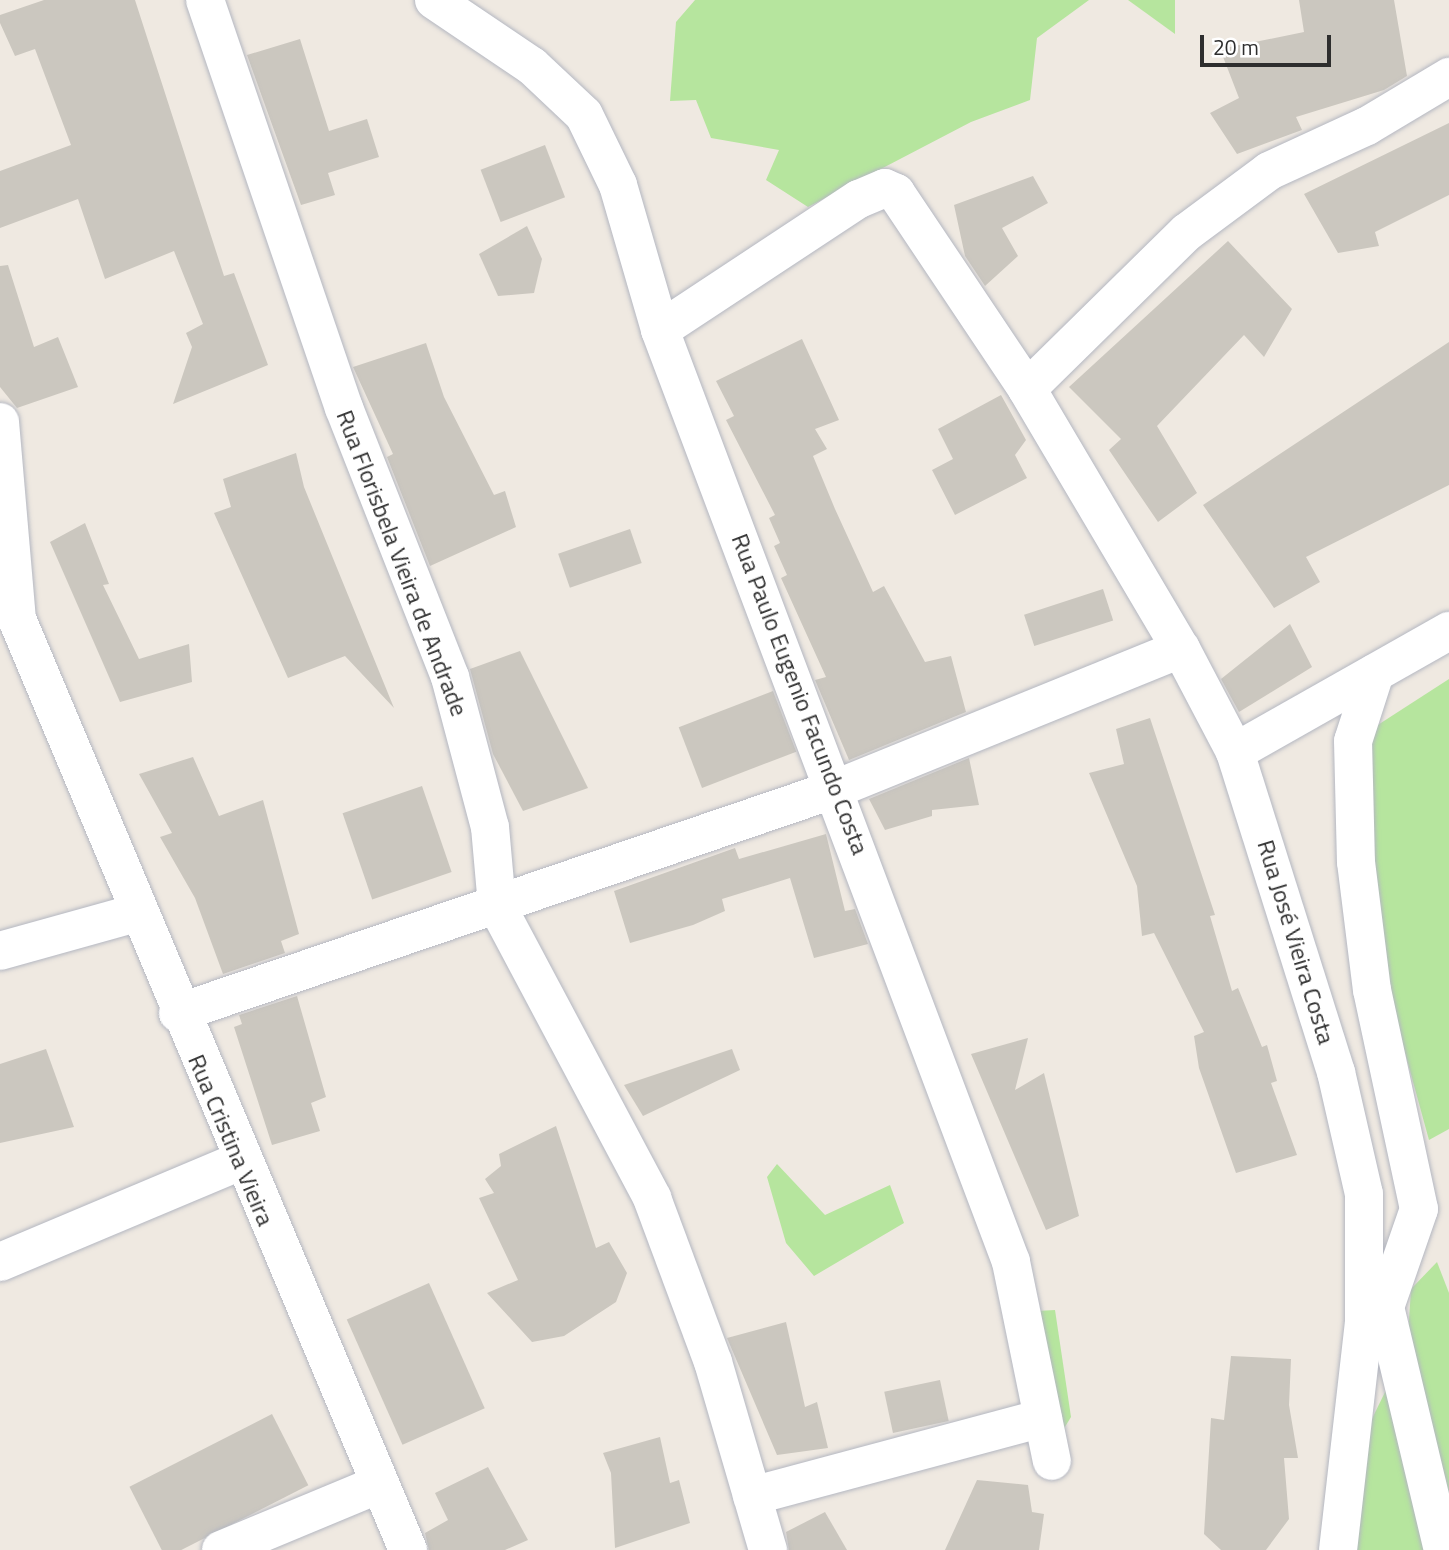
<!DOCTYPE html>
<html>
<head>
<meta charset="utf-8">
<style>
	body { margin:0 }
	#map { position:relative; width:1449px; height:1550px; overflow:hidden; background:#efe9e1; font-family:"Titillium Web",sans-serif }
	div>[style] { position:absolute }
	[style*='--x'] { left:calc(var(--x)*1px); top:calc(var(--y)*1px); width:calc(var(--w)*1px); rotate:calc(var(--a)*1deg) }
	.green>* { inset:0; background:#b6e59e }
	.building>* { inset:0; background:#cbc7bf; transform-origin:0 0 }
	.roads { filter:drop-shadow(0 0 2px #b4b7c1) drop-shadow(0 0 2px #b4b7c1) }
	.minor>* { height:38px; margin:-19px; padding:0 19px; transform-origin:19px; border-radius:19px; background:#fff }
	.tertiary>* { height:38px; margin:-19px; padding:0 19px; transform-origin:19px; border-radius:19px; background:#fff }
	span { translate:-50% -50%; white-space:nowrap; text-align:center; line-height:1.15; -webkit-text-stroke:7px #fff; paint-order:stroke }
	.street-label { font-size:24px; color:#2e2e2e }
	.scale { position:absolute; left:1200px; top:35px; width:131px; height:32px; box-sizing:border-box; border:4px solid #2e2e2e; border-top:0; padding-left:9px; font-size:21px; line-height:24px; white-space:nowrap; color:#2e2e2e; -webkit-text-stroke:5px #fff; paint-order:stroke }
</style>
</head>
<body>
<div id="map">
	<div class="green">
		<div style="clip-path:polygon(695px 0,1089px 0,1037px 38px,1030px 100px,971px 122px,808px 207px,766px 180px,779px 150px,711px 138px,696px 100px,670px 101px,676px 22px)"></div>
		<div style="clip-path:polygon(1128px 0,1175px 0,1175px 34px)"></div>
		<div style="clip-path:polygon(1449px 679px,1449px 1129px,1429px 1140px,1368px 918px,1370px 730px)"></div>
		<div style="clip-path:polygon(777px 1164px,825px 1215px,890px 1185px,904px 1223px,814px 1276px,786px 1243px,767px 1177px)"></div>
		<div style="clip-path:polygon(1437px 1262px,1449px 1293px,1449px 1501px,1407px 1351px,1411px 1289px)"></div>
		<div style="clip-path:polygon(1055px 1310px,1071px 1417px,1060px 1435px,1037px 1311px)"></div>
		<div style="clip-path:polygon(1389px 1384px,1425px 1550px,1349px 1550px,1364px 1435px)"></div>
	</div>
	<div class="building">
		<div style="clip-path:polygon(44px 0,135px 0,224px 276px,234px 273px,268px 365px,173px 404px,192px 347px,186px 333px,203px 324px,174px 251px,105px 279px,78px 199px,0 228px,0 171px,71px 145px,35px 49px,15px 56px,0 23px,0 15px)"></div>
		<div style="clip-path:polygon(1299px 0,1394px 0,1407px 76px,1384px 90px,1296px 117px,1302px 130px,1237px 154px,1210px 113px,1239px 98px,1220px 49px,1304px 32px)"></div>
		<div style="clip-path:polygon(300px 39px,329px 131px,367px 119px,379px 157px,328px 173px,335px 195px,301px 205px,247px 55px)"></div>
		<div style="clip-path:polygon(1449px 123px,1449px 195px,1375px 232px,1379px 246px,1338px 253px,1304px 194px)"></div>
		<div style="left:545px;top:145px;width:56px;height:69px;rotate:69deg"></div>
		<div style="clip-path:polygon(1033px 176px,1048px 203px,1002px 228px,1018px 256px,985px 286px,965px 256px,954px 205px)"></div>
		<div style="clip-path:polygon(527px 226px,542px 259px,534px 293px,498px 296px,479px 254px)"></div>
		<div style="clip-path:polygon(1228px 241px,1292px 309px,1264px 357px,1244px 335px,1157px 426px,1197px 493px,1158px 522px,1109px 450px,1121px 439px,1069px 387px)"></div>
		<div style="clip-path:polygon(8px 265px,34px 347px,58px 337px,78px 387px,17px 408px,0 387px,0 266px)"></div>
		<div style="clip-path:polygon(802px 339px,839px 420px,815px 429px,827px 449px,813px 456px,835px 509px,873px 592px,884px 586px,925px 662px,951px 656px,966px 712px,849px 760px,815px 680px,826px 677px,781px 578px,787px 575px,774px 546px,780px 543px,769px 518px,775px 515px,726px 420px,734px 416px,716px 381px)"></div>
		<div style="clip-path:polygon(1449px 342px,1449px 485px,1306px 557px,1320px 582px,1274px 608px,1203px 505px)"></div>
		<div style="clip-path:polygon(426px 343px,444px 397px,494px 495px,505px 491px,516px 527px,430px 566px,387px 457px,393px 454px,353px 367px)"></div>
		<div style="clip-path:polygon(1001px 395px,1026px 440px,1015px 455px,1027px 478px,955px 515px,932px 470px,953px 459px,938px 429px)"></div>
		<div style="clip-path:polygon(296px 453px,304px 487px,394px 708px,345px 656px,288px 678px,214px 513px,231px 507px,223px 479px)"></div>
		<div style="clip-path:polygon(85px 523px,109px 584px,103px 585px,139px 659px,189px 644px,192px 682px,120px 702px,50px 542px)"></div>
		<div style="left:630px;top:529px;width:36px;height:76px;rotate:71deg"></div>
		<div style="left:1103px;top:589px;width:33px;height:83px;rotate:72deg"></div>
		<div style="clip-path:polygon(1290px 624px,1312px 667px,1239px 712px,1221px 679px)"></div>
		<div style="clip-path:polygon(520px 651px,588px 788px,523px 811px,493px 754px,470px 669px)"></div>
		<div style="left:773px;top:691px;width:65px;height:101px;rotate:69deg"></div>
		<div style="clip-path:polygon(1150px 718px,1215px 915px,1210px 916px,1232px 991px,1238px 988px,1262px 1047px,1267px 1045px,1277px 1081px,1271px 1083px,1297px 1155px,1236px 1173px,1199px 1068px,1194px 1036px,1204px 1032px,1154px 933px,1142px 936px,1137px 886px,1089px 773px,1124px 764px,1116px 729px)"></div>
		<div style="clip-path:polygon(193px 757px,219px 816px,263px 800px,299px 934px,281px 941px,285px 953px,223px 974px,195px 898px,160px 837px,172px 833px,139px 774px)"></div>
		<div style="clip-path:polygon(969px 758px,979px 805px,932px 810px,932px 816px,885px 830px,869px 799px)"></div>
		<div style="left:422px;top:786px;width:91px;height:84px;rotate:71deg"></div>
		<div style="clip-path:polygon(826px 834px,845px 911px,855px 909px,868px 944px,814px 958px,790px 878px,722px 899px,725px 911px,693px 925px,630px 943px,614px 891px,735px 848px,739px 859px)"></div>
		<div style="clip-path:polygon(297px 996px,326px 1097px,311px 1103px,320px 1131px,272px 1145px,234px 1027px,242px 1024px,239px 1015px)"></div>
		<div style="clip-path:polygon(1028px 1038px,1015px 1090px,1044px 1073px,1079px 1216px,1046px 1230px,971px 1054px)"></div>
		<div style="clip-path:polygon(46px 1049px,74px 1127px,0 1143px,0 1064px)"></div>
		<div style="clip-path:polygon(732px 1049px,740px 1070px,643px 1116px,624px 1085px)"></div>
		<div style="clip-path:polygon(556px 1126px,596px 1248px,609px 1242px,627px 1273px,616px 1302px,564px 1336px,532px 1342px,487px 1293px,518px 1280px,479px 1198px,494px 1193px,485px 1179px,501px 1166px,499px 1154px)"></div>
		<div style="left:429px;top:1283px;width:137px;height:90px;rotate:66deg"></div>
		<div style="clip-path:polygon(786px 1322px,805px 1407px,817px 1402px,828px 1448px,777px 1455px,727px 1338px)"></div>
		<div style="clip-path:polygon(1231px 1356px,1291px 1359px,1289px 1405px,1298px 1458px,1284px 1458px,1289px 1519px,1266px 1550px,1221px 1550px,1204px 1534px,1211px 1418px,1224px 1420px)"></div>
		<div style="left:940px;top:1380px;width:42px;height:57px;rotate:78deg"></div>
		<div style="left:272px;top:1414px;width:80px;height:160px;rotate:63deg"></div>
		<div style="clip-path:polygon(660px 1437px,670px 1483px,679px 1480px,690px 1523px,615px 1548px,611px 1473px,603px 1453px)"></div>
		<div style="clip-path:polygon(488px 1467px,528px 1540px,505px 1550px,429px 1550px,425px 1533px,448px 1520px,435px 1493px)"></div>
		<div style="clip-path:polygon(977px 1480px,1028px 1485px,1032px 1512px,1044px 1514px,1039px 1550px,945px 1550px)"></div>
		<div style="clip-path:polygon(825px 1512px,847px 1550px,789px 1550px,786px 1532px)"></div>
	</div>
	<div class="roads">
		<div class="minor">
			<div style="--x:205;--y:0;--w:431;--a:71.2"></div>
			<div style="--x:344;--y:408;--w:289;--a:68.5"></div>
			<div style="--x:450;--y:677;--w:155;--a:75.1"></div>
			<div style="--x:490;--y:827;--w:79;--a:84.9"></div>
			<div style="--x:497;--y:906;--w:331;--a:62"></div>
			<div style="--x:652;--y:1198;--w:175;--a:69.6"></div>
			<div style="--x:713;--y:1362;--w:196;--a:73.7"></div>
			<div style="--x:434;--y:0;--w:118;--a:34"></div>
			<div style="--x:532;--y:66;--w:71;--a:43.3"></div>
			<div style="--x:584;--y:115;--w:78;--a:64.1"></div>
			<div style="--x:618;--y:185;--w:151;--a:73.8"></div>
			<div style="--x:660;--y:330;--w:996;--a:69.36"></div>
			<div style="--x:1011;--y:1262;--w:203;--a:78.4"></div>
			<div style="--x:660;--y:330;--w:238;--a:-33.4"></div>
			<div style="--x:859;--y:199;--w:28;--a:-23"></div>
			<div style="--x:885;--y:188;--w:12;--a:24"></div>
			<div style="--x:896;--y:193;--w:236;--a:56.2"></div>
			<div style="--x:1027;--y:389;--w:302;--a:59.4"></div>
			<div style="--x:1181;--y:649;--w:116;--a:62.3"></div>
			<div style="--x:1235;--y:752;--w:336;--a:72.5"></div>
			<div style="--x:1336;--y:1072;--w:125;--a:77.1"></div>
			<div style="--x:1364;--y:1194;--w:128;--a:90"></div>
			<div style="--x:1364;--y:1322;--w:229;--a:96.5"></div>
			<div style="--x:1027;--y:389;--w:224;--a:-44.5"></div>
			<div style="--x:1187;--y:232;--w:102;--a:-36.6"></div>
			<div style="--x:1269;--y:171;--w:108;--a:-24.7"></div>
			<div style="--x:1367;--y:126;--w:96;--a:-30.9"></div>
			<div style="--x:1375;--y:673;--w:71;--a:107.9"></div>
			<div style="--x:1353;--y:741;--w:121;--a:88.6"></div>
			<div style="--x:1356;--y:862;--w:129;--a:82.9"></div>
			<div style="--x:1372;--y:990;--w:224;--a:77.9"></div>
			<div style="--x:1419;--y:1209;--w:104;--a:109.1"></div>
			<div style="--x:1385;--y:1307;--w:250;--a:76.6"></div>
			<div style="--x:1235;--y:752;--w:246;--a:-29.5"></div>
			<div style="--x:0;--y:951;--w:141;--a:-15.6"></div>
			<div style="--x:178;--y:1013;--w:697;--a:-18.82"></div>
			<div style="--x:838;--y:788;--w:370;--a:-22.1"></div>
			<div style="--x:0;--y:1262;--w:260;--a:-22.8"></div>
			<div style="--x:752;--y:1496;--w:301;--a:-15"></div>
			<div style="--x:221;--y:1550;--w:169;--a:-22.6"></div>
		</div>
		<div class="tertiary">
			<div style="--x:0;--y:422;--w:198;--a:85.1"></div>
			<div style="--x:17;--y:619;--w:1010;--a:67.22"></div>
		</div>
	</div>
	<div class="street-label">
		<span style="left:402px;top:563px;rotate:69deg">Rua Florisbela Vieira de Andrade</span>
		<span style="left:800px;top:694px;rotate:69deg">Rua Paulo Eugenio Facundo Costa</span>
		<span style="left:1296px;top:942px;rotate:73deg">Rua José Vieira Costa</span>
		<span style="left:231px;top:1140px;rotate:67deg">Rua Cristina Vieira</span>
	</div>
	<div class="scale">20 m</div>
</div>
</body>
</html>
